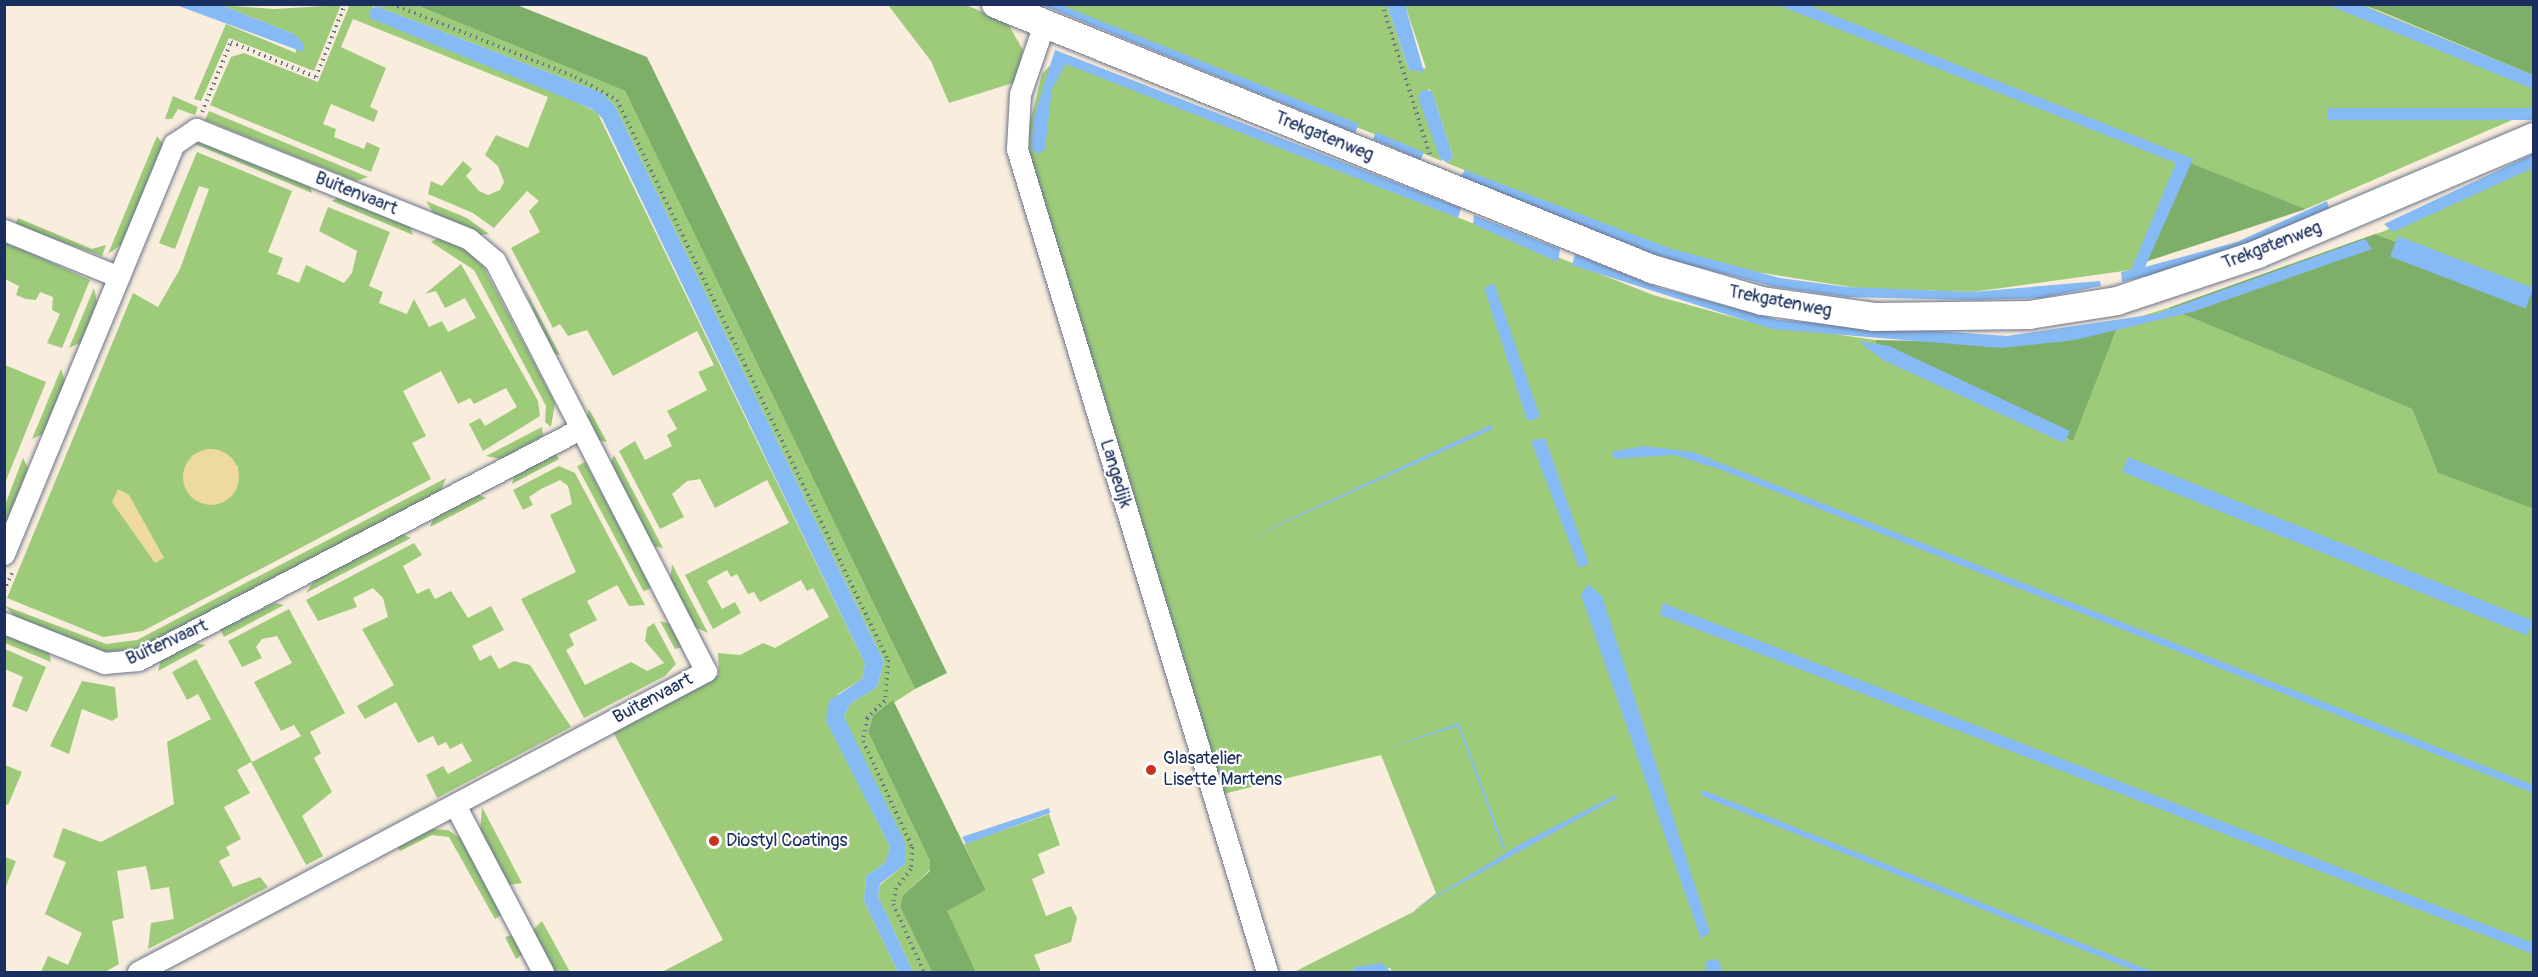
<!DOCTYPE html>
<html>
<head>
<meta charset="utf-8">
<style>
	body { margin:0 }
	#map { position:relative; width:2538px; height:977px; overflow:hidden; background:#f9eddd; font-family:Pangolin,sans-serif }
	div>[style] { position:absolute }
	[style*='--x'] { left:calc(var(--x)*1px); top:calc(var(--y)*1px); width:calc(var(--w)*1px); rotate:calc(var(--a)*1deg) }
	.green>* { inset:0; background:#9ecb79; transform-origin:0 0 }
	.forest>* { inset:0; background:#7eaf69 }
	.sand>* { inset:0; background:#eeda9e }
	.round { border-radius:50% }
	.water>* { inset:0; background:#86baf4; transform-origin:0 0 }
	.path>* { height:4px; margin-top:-2px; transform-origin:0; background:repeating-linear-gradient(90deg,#69728a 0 1.5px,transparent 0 6px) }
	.roads { filter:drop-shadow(0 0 2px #69728a) drop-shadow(0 0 2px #69728a) }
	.street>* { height:21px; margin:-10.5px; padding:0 10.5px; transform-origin:10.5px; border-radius:10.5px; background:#fff }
	.secondary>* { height:28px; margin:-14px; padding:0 14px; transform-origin:14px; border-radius:14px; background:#fff }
	.dots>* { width:16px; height:16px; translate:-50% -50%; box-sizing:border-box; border:3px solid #fff; border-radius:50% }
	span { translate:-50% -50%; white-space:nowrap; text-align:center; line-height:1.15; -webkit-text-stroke:4.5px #fff; paint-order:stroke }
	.street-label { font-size:18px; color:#1b2f5e }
	.poi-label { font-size:18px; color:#1b2f5e }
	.left { translate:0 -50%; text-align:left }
	.frame { position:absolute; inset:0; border:6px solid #1b2f5e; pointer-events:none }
</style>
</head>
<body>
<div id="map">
	<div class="green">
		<div style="clip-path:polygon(350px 4px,416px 5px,625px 91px,915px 689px,873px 716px,868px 732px,930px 861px,930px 870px,903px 895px,900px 907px,932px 972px,913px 972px,878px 896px,880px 885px,905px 864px,844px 717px,850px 704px,877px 687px,884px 662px,615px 106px,602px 93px,376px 6px,372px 7px,597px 112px,865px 664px,862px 679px,838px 694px,826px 720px,890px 847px,885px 863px,866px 876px,864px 901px,898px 972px,662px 972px,723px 940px,613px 732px,719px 675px,718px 653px,740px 655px,763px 643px,775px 648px,829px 617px,813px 588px,807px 591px,801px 580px,760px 602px,754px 592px,748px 594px,737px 574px,731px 577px,727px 570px,707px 581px,722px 609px,735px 602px,741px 613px,713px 629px,685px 575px,789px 523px,767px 480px,715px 508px,700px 479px,687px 481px,672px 494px,684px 517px,660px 529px,619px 451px,635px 441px,645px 460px,672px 446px,667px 435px,677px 429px,667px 411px,707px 390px,698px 372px,714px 365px,697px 331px,613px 376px,587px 330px,568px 336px,560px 324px,553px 328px,511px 248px,540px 232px,529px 211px,539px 201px,527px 191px,494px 228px,473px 213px,428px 194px,431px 181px,442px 186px,463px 161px,472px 169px,466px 176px,479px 191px,488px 195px,500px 190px,504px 182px,498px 166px,485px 155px,496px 135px,528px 148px,548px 97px,353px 19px,341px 47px,386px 68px,370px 107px,378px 111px,374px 122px,331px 104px,323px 124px,336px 129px,334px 137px,364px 149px,367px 142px,380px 148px,371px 172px,210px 105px,231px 57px,244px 53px,318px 82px)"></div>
		<div style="clip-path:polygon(221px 5px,274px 9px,341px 5px,314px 71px,229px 38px,201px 101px,194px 99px,226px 24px,296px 53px,294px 34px)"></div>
		<div style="clip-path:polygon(888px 5px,966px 5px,1007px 22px,1023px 50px,1016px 82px,949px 103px,931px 61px)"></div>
		<div style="clip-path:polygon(1049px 5px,1387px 5px,1409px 70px,1426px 68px,1405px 5px,2363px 5px,2533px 75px,2533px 111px,2306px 209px,2181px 159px,2131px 270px,1972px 292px,1857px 288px,1724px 267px,1644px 243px,1447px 163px,1453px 157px,1432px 91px,1428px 89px,1442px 161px)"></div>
		<div style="clip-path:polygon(1057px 58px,1653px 295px,1747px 321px,1875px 340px,1878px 347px,2073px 440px,2119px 323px,2168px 308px,2412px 409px,2438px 473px,2533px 509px,2533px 972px,1392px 972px,1390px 968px,1354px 967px,1352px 972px,1294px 972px,1413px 912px,1436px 893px,1381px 755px,1223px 794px,1030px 162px,1029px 127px,1042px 74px)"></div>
		<div style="clip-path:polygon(173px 96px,198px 107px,195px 115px,178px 109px,172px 119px,165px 119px)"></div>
		<div style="clip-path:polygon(209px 111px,368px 177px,356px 181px,205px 120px)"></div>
		<div style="clip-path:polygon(157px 136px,163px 144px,122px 244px,108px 254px)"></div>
		<div style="clip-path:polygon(201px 141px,310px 186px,312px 193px,195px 144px)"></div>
		<div style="clip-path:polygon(evenodd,197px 152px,292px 191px,268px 252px,283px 258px,277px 274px,299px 283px,306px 265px,344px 283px,352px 273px,357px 251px,319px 231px,328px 207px,390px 232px,369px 286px,383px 292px,379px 303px,407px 314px,414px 299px,429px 327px,442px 321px,448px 332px,476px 318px,465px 298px,445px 308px,436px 291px,425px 294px,461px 264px,538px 401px,540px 416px,483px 451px,469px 424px,480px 418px,485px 426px,517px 407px,506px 388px,474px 404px,470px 398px,458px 404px,441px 371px,403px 391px,426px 436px,412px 443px,431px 479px,143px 631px,103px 637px,7px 598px,133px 293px,158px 307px,180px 269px,209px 189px,199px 186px,175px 249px,159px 243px,197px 152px,209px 449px,238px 467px,235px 492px,191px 456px,209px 449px,197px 152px,129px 495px,129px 499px,164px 558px,112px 502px,129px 495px)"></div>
		<div style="clip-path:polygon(2533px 167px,2533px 292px,2375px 234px,2382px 232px)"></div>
		<div style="clip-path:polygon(339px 197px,410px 226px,413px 235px,332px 201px)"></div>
		<div style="clip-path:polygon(426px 201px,467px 218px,489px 234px,479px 235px,434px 214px)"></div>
		<div style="clip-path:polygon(18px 218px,92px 249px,106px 245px,102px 256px,15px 225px)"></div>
		<div style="clip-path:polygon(438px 238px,465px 249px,483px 266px,555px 403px,551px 427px,545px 422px,546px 406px,474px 270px,431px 242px)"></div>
		<div style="clip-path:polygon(4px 241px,90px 280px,62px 348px,47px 343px,60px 314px,52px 310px,53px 297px,40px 292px,36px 300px,26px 299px,16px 295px,19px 286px,5px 279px)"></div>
		<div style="clip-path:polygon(524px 287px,560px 355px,551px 353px)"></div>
		<div style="clip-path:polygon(94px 288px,97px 302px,82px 342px,69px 348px)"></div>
		<div style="clip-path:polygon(5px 365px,46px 382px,5px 483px)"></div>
		<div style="clip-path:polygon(61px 369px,65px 381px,43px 434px,32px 439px)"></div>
		<div style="clip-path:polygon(589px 409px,607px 442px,597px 440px,586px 419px)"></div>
		<div style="clip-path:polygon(542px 427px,543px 436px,501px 459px,486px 456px)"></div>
		<div style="clip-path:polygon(555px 453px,559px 459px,512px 484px,515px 473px)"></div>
		<div style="clip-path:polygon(614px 455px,663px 548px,652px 546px,610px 463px)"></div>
		<div style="clip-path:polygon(23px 458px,28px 468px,5px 528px,5px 505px)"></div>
		<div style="left:585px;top:462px;width:142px;height:9px;rotate:62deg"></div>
		<div style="clip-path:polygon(559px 466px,575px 473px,645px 605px,629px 606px,617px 585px,587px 601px,597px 620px,569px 634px,574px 645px,566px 650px,585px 685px,631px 662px,647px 671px,664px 663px,645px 641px,647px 628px,654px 623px,676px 664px,665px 676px,584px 718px,521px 599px,576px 572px,550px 515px,572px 504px,568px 486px,560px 480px,541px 489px,529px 497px,533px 505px,523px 510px,513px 490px)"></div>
		<div style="clip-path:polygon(446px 478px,441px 491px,140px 649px,103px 652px,16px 617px,5px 606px,106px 644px,137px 640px)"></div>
		<div style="clip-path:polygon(477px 494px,486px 498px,430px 527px,434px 516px)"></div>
		<div style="clip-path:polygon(402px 534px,411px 538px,306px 593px,314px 580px)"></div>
		<div style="clip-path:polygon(414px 543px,422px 555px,403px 566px,417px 594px,429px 588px,435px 599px,451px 591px,468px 618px,491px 606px,504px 630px,472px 646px,480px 661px,491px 655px,499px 669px,514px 661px,530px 665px,571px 727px,437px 798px,426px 775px,443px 766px,448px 774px,472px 761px,462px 743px,450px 749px,446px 742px,438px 746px,433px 736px,418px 743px,396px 702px,365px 719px,357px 706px,394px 685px,362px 629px,388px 617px,383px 598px,373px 588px,353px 598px,357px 607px,318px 621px,306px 600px)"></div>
		<div style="clip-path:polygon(672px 564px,708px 633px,695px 627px,670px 581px)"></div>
		<div style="clip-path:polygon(275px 603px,284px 605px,224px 637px,220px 629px)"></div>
		<div style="clip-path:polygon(289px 609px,345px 713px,310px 732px,321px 753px,314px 758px,332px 792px,302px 816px,323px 856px,306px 865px,251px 762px,237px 770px,250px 793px,224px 807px,241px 839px,226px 847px,230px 855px,219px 861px,233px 887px,260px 877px,268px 887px,148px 949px,151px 923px,174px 919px,169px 887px,151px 890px,146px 866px,117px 871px,124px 918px,112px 921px,119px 964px,105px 972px,41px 972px,48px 956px,68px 965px,82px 933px,45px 914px,66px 862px,53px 857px,63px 828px,101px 842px,174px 804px,167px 742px,211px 719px,198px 694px,187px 700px,172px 672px,196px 659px,252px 762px,301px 736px,294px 725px,281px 731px,254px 682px,292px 663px,277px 636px,262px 639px,256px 647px,262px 658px,242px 667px,228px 641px)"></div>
		<div style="clip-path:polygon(660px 621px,670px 624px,682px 647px,675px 649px)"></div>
		<div style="clip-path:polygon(5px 633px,49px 651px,51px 662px,5px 643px)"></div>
		<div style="clip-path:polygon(194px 643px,206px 645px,158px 671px,161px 659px)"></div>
		<div style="clip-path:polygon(5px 649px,46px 667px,27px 712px,12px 706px,23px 677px,5px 669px)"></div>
		<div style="clip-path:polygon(82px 681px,115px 687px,118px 717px,112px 721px,82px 709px,69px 754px,50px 746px)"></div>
		<div style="clip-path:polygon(5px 765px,22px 772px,8px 805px,5px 804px)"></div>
		<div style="clip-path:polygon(482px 807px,522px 883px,508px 885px,480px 833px)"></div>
		<div style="clip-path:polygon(1049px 814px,1060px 845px,1038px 854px,1045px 873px,1032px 879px,1046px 916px,1071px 906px,1077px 918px,1071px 942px,1034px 955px,1041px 972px,976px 972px,946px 911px,986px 890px,964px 844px)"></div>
		<div style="clip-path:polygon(432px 829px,448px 830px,463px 840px,501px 915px,495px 919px,449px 837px,432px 835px,400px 851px,397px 846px)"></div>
		<div style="clip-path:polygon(5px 857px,16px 861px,5px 889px)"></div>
		<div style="clip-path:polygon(542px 921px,570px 972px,554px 972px,532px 931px)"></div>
		<div style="clip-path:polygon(512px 935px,523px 954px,516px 959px,505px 937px)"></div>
	</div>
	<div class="forest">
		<div style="clip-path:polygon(416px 5px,517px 5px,647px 57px,947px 673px,915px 689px,625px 91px)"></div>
		<div style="clip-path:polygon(2363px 5px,2533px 5px,2533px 75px,2380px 11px)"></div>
		<div style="clip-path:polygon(2181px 159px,2306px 209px,2139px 264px)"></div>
		<div style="clip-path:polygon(2375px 234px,2533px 292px,2533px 509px,2438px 473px,2412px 409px,2168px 308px)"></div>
		<div style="clip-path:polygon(2119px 323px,2073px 441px,1878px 347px,1875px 340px,1977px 342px)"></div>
		<div style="clip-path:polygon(893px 700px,986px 890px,947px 911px,976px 972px,932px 972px,900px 907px,903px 895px,930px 871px,930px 861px,868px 732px,873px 716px)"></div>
	</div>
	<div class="sand">
		<div class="round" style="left:183px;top:449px;width:56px;height:56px"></div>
		<div style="clip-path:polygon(118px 489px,129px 495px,164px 558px,155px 563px,112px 502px)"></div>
	</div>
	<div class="water">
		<div style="clip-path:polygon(176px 5px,221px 5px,294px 34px,304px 44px,303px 52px)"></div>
		<div style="clip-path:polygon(1042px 5px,1061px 5px,1359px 124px,1355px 133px)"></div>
		<div style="clip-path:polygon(1387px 5px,1405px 5px,1424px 72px,1409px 70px)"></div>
		<div style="clip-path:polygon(1778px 5px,1808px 5px,2193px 159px,2145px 267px,2237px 242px,2327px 201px,2331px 214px,2201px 263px,2122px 282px,2121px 272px,2131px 270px,2176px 163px)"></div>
		<div style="clip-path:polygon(2328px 5px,2360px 5px,2533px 75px,2533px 89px)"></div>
		<div style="clip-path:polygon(376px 6px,602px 93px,615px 106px,884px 662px,877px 687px,850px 704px,844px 717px,905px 842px,905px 864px,880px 884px,878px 896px,913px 972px,898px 972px,864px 901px,866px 876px,885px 863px,890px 847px,826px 721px,829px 701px,862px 679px,865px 664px,602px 118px,592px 109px,370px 18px,369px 11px)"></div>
		<div style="clip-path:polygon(1055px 50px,1461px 208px,1458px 218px,1066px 64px,1052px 89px,1045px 149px,1039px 154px,1031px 149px,1034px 117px)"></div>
		<div style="clip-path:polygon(1422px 90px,1432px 91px,1453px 157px,1447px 163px,1440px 158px,1418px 97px)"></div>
		<div style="left:2533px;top:108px;width:12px;height:205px;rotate:90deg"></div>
		<div style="left:1376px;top:132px;width:52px;height:8px;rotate:23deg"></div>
		<div style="clip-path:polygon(2533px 154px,2533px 168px,2393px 232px,2384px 224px)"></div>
		<div style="clip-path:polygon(1465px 170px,1669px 248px,1780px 278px,1847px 287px,1972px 292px,2100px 281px,2101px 286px,2041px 298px,1970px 300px,1846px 297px,1775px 287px,1666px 259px,1460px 177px)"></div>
		<div style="clip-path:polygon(1474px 215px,1560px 249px,1558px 262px,1473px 224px)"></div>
		<div style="left:2398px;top:236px;width:145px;height:22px;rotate:21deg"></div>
		<div style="clip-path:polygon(2365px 239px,2372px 249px,2192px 312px,2075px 340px,2001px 348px,1772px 329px,1572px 265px,1575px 254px,1660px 288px,1779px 320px,2007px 336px,2156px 314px)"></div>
		<div style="clip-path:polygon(1494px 283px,1540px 416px,1534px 420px,1527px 420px,1484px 288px)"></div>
		<div style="clip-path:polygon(1858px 341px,1889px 346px,2070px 431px,2064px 443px,1883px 360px)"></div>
		<div style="clip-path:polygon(1491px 425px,1493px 429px,1244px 541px,1273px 527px)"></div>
		<div style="clip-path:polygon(1545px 438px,1589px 564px,1579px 568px,1531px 441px)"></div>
		<div style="clip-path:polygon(1643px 446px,1693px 452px,2533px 785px,2533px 793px,1719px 469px,1674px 455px,1615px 459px,1611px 452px)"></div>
		<div style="left:2128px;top:457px;width:437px;height:16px;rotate:22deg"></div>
		<div style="clip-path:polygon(1588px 584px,1602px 596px,1710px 932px,1701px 939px,1581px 595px)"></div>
		<div style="clip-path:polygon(1663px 603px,2533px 943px,2533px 954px,1660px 615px)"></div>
		<div style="clip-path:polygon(1459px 723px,1505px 848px,1503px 849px,1458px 726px,1385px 749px)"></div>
		<div style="left:1703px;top:790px;width:492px;height:6px;rotate:22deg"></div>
		<div style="clip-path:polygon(1616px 795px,1617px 798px,1414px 909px,1524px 842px)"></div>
		<div style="clip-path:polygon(1049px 808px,1050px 813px,966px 844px,962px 837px)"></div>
		<div class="round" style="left:1705px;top:959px;width:16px;height:16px"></div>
		<div style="clip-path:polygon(1381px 963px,1392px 972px,1352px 972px,1354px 967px)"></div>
	</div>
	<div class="path">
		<div style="--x:392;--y:4;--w:197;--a:21.7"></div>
		<div style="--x:575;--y:77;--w:48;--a:28.7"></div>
		<div style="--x:617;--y:100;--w:622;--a:64.18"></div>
		<div style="--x:888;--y:660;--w:41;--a:94.2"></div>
		<div style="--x:885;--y:701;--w:25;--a:137"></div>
		<div style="--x:867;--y:718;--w:23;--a:100"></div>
		<div style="--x:863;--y:741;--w:117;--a:65.2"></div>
		<div style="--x:912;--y:847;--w:22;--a:93"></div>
		<div style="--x:911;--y:869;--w:24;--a:128"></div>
		<div style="--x:896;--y:888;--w:16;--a:101"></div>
		<div style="--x:893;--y:904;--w:75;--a:65.5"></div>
		<div style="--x:1382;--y:4;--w:158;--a:72.4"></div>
		<div style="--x:202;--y:112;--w:76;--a:-67.5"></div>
		<div style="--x:231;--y:42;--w:92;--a:22.4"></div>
		<div style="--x:316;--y:77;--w:79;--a:-68.3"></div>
		<div style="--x:4;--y:591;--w:22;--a:-66"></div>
	</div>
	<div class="roads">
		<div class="street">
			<div style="--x:1044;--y:24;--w:74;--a:108.9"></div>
			<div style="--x:1020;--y:94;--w:55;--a:93.1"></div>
			<div style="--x:1017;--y:149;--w:860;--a:73.1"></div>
			<div style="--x:4;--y:230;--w:124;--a:22.2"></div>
			<div style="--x:4;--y:554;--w:444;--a:-67.5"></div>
			<div style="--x:174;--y:144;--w:27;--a:-34"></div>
			<div style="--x:196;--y:129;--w:294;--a:21.9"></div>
			<div style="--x:469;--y:239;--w:34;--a:40"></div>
			<div style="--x:495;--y:261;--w:461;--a:62.8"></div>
			<div style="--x:706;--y:671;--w:643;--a:152.08"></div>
			<div style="--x:4;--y:623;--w:108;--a:21.8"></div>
			<div style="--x:104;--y:663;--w:34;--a:-5"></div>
			<div style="--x:138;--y:660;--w:496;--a:-27.6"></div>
			<div style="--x:455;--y:805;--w:189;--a:62.2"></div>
		</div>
		<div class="secondary">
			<div style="--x:996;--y:4;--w:708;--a:22"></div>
			<div style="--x:1652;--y:269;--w:115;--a:16.2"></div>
			<div style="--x:1762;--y:301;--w:113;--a:8.1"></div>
			<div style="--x:1874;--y:317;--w:155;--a:-0.7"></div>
			<div style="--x:2029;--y:315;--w:89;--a:-9"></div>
			<div style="--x:2117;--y:301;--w:149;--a:-18.4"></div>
			<div style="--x:2258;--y:254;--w:300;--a:-23"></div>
		</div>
	</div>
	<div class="dots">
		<div style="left:1151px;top:770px;background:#c8321e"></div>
		<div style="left:714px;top:841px;background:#c8321e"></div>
	</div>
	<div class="street-label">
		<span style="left:1324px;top:137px;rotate:22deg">Trekgatenweg</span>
		<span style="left:356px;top:194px;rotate:22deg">Buitenvaart</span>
		<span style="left:2272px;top:246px;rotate:-21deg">Trekgatenweg</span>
		<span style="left:1780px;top:302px;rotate:11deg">Trekgatenweg</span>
		<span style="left:1115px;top:474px;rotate:73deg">Langedijk</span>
		<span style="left:167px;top:643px;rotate:-24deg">Buitenvaart</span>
		<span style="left:653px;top:699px;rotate:-28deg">Buitenvaart</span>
	</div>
	<div class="poi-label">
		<span class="left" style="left:1163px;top:770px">Glasatelier<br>Lisette Martens</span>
		<span class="left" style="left:726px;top:841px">Diostyl Coatings</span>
	</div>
	<div class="frame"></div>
</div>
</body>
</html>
